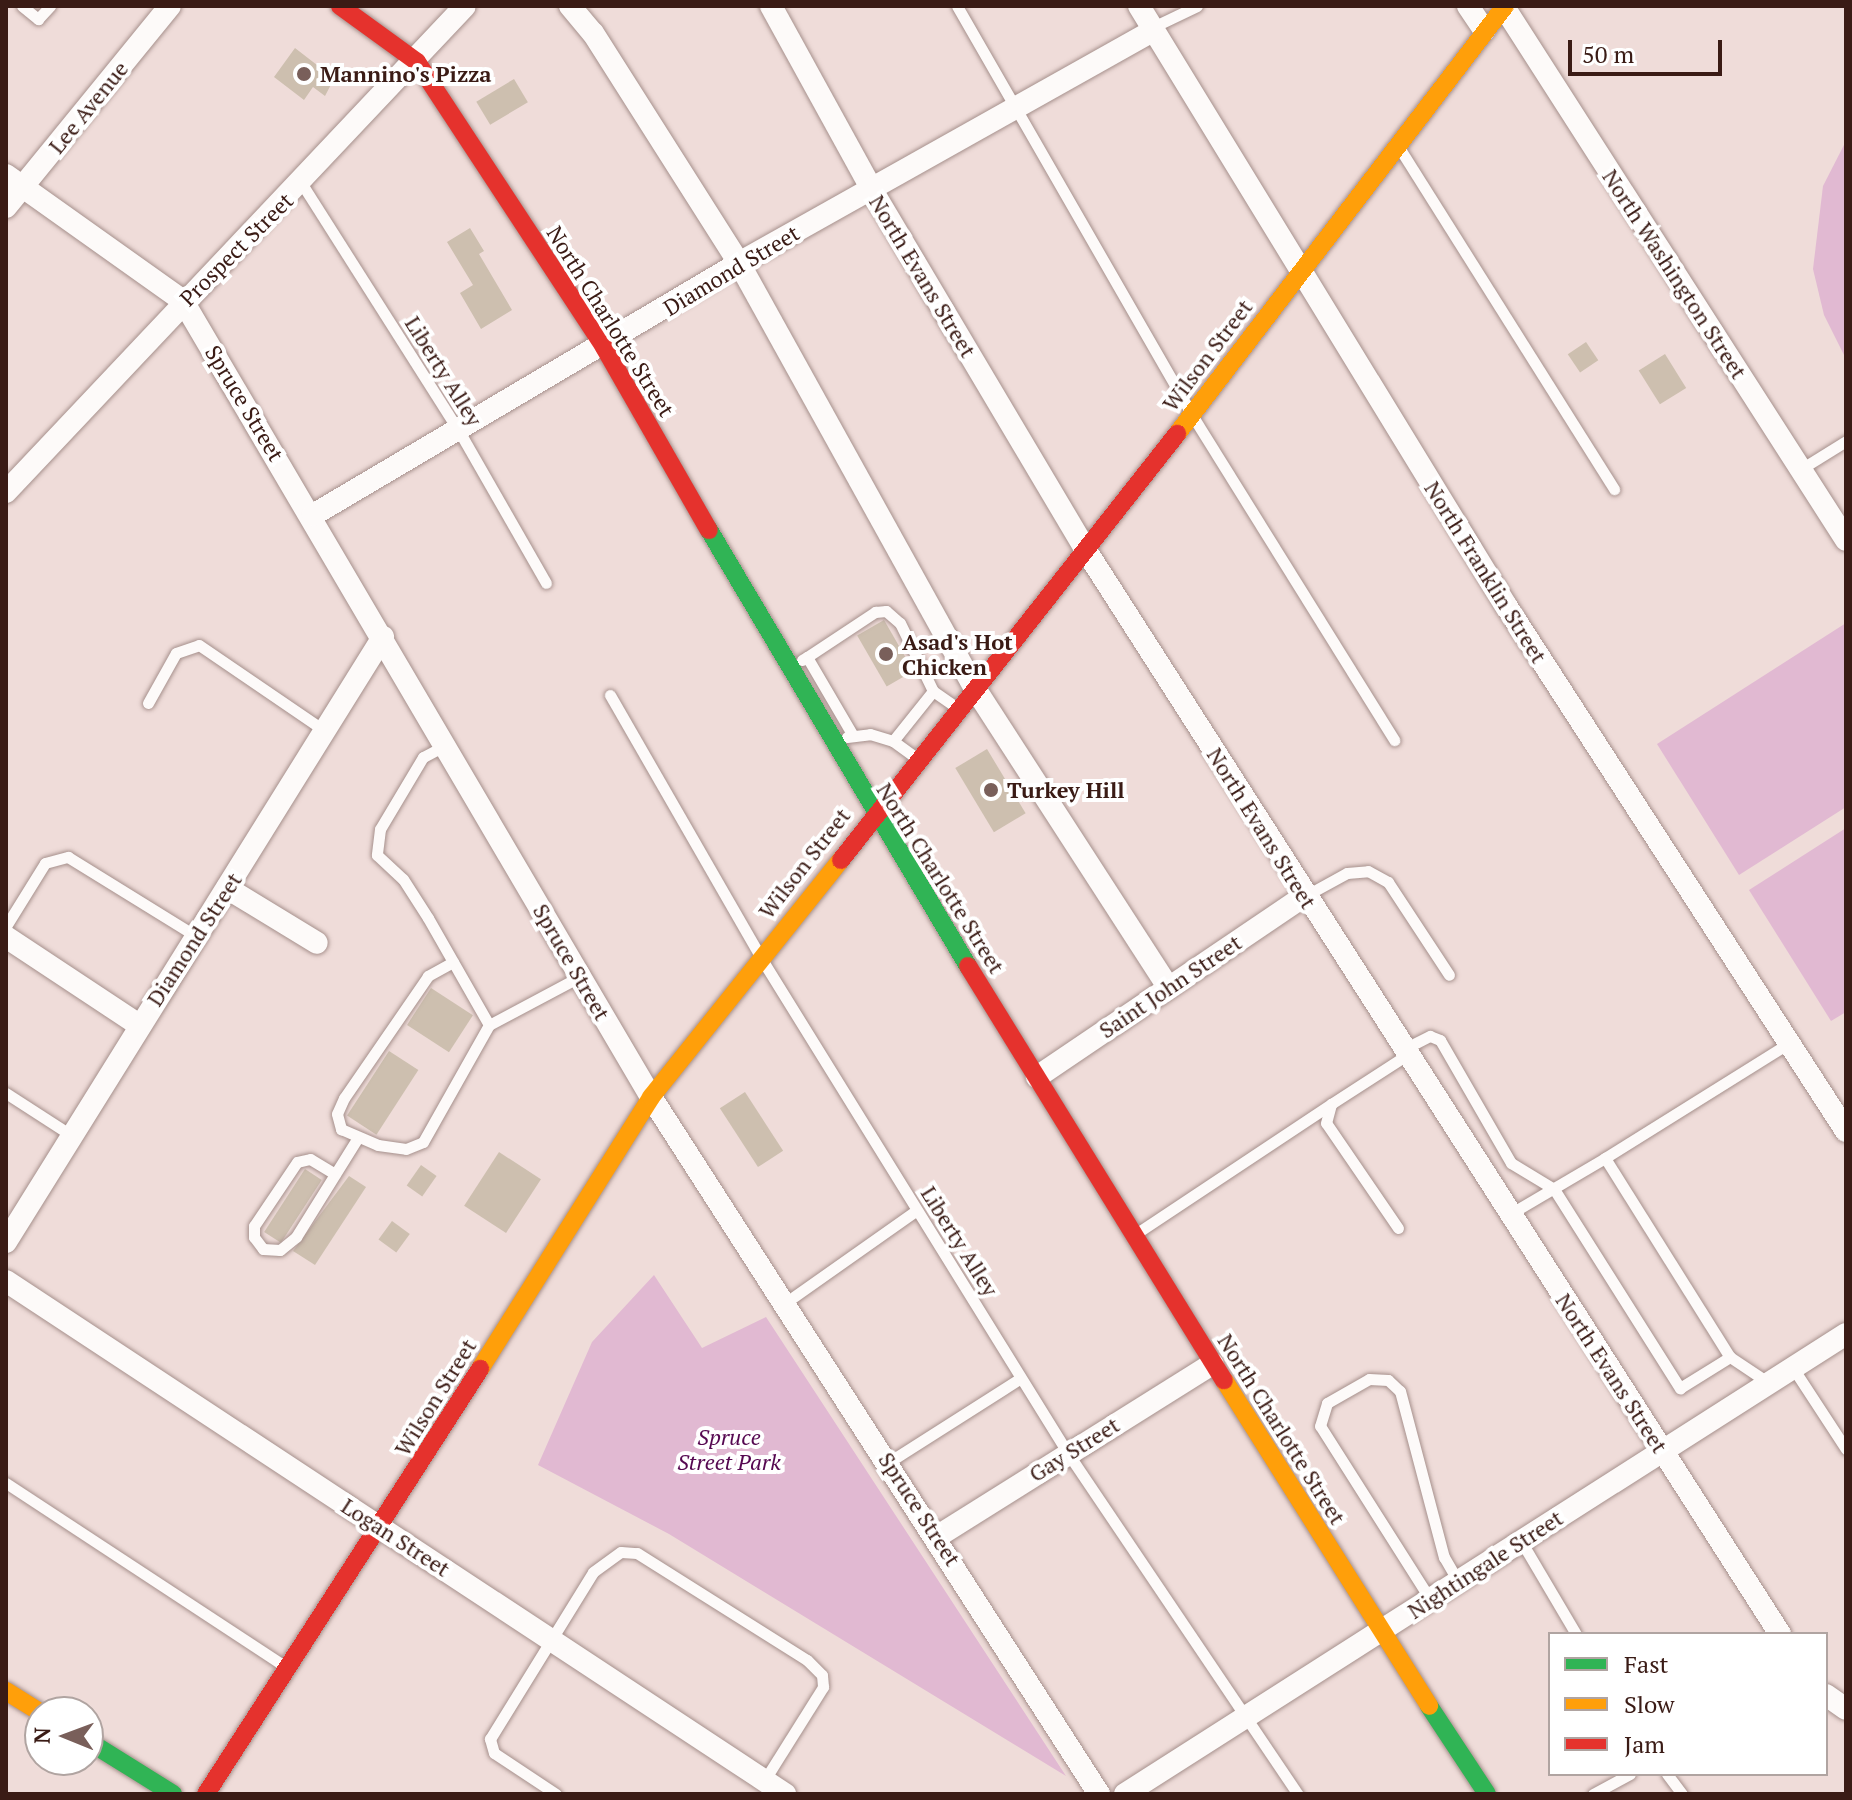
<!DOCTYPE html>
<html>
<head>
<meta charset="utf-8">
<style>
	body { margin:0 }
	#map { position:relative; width:1852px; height:1800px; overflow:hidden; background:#efdcd9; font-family:"PT Serif",serif }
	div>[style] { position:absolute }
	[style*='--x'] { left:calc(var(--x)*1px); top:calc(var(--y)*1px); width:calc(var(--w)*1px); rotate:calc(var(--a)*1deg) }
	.green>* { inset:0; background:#e1b9d2 }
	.building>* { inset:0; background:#cdbfaf; transform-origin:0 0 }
	.roads { filter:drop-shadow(0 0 2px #a6908c) drop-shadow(0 0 2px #a6908c) }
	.lane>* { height:11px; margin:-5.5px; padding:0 5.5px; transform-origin:5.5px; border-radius:5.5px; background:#fdfaf9 }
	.street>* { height:22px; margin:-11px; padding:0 11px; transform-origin:11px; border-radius:11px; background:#fdfaf9 }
	.fast>* { height:18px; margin:-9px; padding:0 9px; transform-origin:9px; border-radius:9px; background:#30b455 }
	.slow>* { height:18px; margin:-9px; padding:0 9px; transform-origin:9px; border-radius:9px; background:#ff9f0a }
	.jam>* { height:18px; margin:-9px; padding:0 9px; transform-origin:9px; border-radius:9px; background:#e5322d }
	.dots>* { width:22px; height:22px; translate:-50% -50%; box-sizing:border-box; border:4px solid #fff; border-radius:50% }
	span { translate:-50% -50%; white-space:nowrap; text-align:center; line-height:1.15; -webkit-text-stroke:8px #fff; paint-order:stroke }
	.poi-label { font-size:22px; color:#3a1b15; font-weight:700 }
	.left { translate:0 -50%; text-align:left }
	.street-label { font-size:22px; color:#3a1b15 }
	.park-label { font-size:22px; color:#550750; font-style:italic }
	.frame { position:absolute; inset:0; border:8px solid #3a1b15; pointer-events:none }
	.legend { position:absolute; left:1548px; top:1632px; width:280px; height:144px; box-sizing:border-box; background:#fff; border:2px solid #b0a4a1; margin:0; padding:10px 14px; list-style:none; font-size:24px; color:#3a1b15 }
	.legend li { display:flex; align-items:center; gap:16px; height:40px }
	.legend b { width:40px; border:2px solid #b0a4a1 }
	.north { position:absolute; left:24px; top:1696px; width:80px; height:80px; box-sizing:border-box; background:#fff; border:2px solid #b0a4a1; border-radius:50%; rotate:271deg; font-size:22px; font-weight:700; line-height:32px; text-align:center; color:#3a1b15 }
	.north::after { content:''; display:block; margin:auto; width:28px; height:36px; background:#795f5a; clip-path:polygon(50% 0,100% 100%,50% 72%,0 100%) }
	.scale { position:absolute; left:1568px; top:40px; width:154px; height:36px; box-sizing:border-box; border:4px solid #3a1b15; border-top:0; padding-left:10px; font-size:24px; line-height:28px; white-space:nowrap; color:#3a1b15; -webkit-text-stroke:6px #fff; paint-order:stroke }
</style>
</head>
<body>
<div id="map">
	<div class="green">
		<div style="clip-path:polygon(1846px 141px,1846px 359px,1824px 315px,1813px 269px,1823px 186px)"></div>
		<div style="clip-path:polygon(1846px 623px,1846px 807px,1739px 875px,1657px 744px)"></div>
		<div style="clip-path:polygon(1846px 828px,1846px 1012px,1831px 1021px,1749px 890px)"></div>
		<div style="clip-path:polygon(654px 1275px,702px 1348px,766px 1317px,1066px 1776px,669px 1534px,538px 1465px,592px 1342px)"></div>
	</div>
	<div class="building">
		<div style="clip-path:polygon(295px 48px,326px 72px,337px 73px,325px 96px,313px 87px,304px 100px,274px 77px)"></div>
		<div style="left:514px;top:79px;width:27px;height:44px;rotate:59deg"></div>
		<div style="clip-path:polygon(470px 228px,484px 251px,479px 254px,512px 310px,481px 329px,460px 293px,473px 285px,447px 242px)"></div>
		<div style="left:1586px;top:342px;width:22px;height:22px;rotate:56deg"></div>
		<div style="left:1665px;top:354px;width:40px;height:31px;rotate:58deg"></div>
		<div style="left:884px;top:620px;width:59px;height:31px;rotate:60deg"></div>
		<div style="left:987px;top:749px;width:75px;height:37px;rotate:59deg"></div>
		<div style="left:431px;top:988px;width:50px;height:44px;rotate:33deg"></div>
		<div style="left:389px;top:1051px;width:35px;height:77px;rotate:33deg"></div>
		<div style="left:745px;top:1092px;width:70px;height:30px;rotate:57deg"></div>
		<div style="left:499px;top:1152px;width:50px;height:64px;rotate:33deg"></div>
		<div style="left:421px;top:1165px;width:19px;height:25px;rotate:35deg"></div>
		<div style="left:305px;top:1169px;width:20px;height:75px;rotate:33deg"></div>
		<div style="clip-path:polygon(349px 1176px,366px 1187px,315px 1265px,293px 1251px)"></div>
		<div style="left:392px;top:1221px;width:22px;height:23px;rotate:36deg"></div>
	</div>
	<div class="roads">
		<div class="lane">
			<div style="--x:22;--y:6;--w:21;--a:39"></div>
			<div style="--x:38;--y:19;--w:18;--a:-47"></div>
			<div style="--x:957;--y:6;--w:472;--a:60.1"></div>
			<div style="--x:1192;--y:415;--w:383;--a:58.1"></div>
			<div style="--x:1151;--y:28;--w:51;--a:-25.6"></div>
			<div style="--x:1400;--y:149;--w:402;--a:57.8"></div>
			<div style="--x:302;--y:184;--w:293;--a:57.6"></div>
			<div style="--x:459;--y:431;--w:175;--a:60.2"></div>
			<div style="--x:1801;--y:469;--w:53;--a:-31.9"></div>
			<div style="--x:807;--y:657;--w:82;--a:-33.5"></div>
			<div style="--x:875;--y:612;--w:11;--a:-5"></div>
			<div style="--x:886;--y:611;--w:18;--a:41"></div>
			<div style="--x:900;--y:623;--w:76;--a:64.1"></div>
			<div style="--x:933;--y:691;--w:64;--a:128.7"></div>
			<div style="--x:802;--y:660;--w:6;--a:-31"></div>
			<div style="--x:807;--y:657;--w:89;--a:59.7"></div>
			<div style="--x:933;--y:691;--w:32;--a:35"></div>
			<div style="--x:610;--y:695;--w:303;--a:60.1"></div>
			<div style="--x:761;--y:958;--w:581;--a:58.22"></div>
			<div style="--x:1067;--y:1452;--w:413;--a:56"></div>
			<div style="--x:148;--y:703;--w:57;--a:-60.8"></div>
			<div style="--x:176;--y:653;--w:24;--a:-19"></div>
			<div style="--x:199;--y:645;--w:153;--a:34.3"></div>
			<div style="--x:847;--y:737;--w:23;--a:-7"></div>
			<div style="--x:870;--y:734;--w:24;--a:17"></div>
			<div style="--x:893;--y:741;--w:31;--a:36"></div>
			<div style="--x:446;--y:745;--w:26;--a:152"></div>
			<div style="--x:423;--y:757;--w:84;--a:120.8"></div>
			<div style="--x:380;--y:829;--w:26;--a:97"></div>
			<div style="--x:377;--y:855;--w:35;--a:43"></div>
			<div style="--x:403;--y:879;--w:46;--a:57.3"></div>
			<div style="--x:428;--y:918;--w:123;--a:60.3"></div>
			<div style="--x:489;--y:1025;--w:104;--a:-28"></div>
			<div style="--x:1305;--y:896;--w:48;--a:-28.7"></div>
			<div style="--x:1347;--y:873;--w:21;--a:-5"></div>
			<div style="--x:1368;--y:871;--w:23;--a:29"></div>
			<div style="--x:1388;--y:882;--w:111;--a:56.7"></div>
			<div style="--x:6;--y:926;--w:74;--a:-58.2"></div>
			<div style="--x:45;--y:863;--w:24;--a:-15"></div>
			<div style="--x:68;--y:857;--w:150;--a:31.7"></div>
			<div style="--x:453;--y:962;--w:29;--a:151"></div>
			<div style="--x:428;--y:976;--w:148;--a:124.5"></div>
			<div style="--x:344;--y:1098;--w:17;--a:114"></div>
			<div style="--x:337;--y:1114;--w:16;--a:75"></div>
			<div style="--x:341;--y:1129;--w:40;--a:23.4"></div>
			<div style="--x:378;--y:1145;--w:28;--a:8"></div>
			<div style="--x:406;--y:1149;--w:18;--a:-22"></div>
			<div style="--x:423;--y:1142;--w:134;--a:-60.6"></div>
			<div style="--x:1404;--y:1049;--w:29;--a:-27"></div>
			<div style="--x:1430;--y:1036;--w:11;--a:22"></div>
			<div style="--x:1440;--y:1040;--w:142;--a:60"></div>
			<div style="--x:1511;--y:1163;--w:50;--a:31.2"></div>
			<div style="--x:1554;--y:1189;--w:236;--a:57.7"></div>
			<div style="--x:1680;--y:1388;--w:59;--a:-31.8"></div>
			<div style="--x:6;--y:1093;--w:77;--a:32.9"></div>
			<div style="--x:1605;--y:1158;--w:217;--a:-32"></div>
			<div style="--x:335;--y:1174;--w:29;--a:-149"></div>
			<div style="--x:310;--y:1159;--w:13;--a:167"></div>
			<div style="--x:297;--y:1162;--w:77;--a:123.9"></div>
			<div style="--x:254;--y:1226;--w:11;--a:90"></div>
			<div style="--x:254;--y:1237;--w:15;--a:53"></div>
			<div style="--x:263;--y:1249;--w:17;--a:3"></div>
			<div style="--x:280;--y:1250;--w:21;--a:-39"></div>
			<div style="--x:296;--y:1237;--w:115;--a:-58.1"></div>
			<div style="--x:1510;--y:1214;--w:110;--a:-30.5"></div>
			<div style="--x:1605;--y:1158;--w:235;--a:57.9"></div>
			<div style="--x:1730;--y:1357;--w:47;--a:33.7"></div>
			<div style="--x:1398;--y:1228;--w:127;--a:-124.4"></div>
			<div style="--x:1326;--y:1123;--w:20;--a:-75"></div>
			<div style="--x:1331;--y:1104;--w:90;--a:-32.8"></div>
			<div style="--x:1134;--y:1235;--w:237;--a:-33.6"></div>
			<div style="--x:785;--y:1303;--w:161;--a:-35.2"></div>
			<div style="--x:1793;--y:1368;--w:97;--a:56.8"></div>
			<div style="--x:889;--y:1462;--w:156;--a:-32.5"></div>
			<div style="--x:6;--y:1483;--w:337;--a:33.3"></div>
			<div style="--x:1521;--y:1541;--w:108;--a:59.4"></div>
			<div style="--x:1430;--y:1599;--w:205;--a:-122.4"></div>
			<div style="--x:1320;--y:1426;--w:24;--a:-73"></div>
			<div style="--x:1327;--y:1403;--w:48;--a:-29.7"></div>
			<div style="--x:1369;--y:1379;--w:19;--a:3"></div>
			<div style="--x:1388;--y:1380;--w:16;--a:43"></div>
			<div style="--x:1400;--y:1391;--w:172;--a:75.2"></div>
			<div style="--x:1444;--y:1557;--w:28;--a:60"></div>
			<div style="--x:1667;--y:1774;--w:25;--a:53"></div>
			<div style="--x:556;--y:1794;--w:74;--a:-146.5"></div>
			<div style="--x:494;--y:1753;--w:15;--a:-106"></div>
			<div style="--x:490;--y:1739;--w:196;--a:-58.3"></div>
			<div style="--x:593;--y:1572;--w:34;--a:-36"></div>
			<div style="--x:621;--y:1552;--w:16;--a:4"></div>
			<div style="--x:637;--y:1553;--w:201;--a:32.2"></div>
			<div style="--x:807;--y:1660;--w:21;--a:45"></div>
			<div style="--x:822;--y:1675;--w:12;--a:85"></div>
			<div style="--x:823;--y:1687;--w:111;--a:122.1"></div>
			<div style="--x:1593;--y:1794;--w:42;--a:-28.4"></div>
		</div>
		<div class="street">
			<div style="--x:570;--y:6;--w:35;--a:50"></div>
			<div style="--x:593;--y:33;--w:272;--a:57.6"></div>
			<div style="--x:739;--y:263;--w:488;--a:61"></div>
			<div style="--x:976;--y:690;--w:354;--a:57.1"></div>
			<div style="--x:771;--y:6;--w:210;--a:61.2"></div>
			<div style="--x:872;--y:190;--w:421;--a:59.3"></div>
			<div style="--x:1087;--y:552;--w:1285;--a:57.36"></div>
			<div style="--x:1139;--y:6;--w:705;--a:58.52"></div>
			<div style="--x:1507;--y:607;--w:624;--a:57.1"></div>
			<div style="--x:1468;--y:6;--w:29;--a:56"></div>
			<div style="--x:1504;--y:7;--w:633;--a:57.31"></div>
			<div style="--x:6;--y:175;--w:217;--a:35.4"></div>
			<div style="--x:183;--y:301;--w:923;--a:59.55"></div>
			<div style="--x:651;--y:1097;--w:829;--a:57.27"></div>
			<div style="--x:6;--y:207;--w:259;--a:-50.8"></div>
			<div style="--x:6;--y:492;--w:668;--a:-46.64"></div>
			<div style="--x:313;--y:515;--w:495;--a:-30.6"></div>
			<div style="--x:739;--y:263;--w:474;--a:-29.3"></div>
			<div style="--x:227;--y:888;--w:105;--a:31.4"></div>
			<div style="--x:6;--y:937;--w:159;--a:33.5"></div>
			<div style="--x:1037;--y:1077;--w:323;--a:-34.1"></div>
			<div style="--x:6;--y:1242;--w:713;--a:-58.07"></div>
			<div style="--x:6;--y:1281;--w:933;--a:33.37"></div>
			<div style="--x:938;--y:1536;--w:324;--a:-32.1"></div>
			<div style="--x:1826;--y:1695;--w:24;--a:35"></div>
			<div style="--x:1125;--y:1794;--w:855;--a:-32.54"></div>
		</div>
		<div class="fast">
			<div style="--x:709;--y:530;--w:507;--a:59.29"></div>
			<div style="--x:1429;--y:1706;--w:105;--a:56.6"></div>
			<div style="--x:88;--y:1741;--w:100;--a:31.9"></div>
		</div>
		<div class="slow">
			<div style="--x:1177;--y:434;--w:539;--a:-52.54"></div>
			<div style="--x:480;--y:1369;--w:321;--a:-57.8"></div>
			<div style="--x:651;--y:1097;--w:304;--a:-51.3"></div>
			<div style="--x:1224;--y:1380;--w:385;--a:57.8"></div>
			<div style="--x:6;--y:1691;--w:40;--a:32"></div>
		</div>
		<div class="jam">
			<div style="--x:340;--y:6;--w:95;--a:36"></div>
			<div style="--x:417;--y:62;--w:341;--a:56.7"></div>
			<div style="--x:604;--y:347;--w:211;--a:60.2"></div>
			<div style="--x:841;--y:860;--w:543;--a:-51.74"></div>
			<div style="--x:968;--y:966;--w:487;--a:58.3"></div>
			<div style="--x:206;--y:1794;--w:506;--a:-57.19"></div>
		</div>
	</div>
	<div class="dots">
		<div style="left:304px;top:74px;background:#795f5a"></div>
		<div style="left:886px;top:654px;background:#795f5a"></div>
		<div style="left:991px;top:790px;background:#795f5a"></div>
	</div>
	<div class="poi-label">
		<span class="left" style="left:320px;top:74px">Mannino's Pizza</span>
		<span class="left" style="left:902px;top:654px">Asad's Hot<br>Chicken</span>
		<span class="left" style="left:1007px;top:790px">Turkey Hill</span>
	</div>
	<div class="street-label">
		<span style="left:88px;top:107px;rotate:-51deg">Lee Avenue</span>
		<span style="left:236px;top:249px;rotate:-45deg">Prospect Street</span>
		<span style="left:731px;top:270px;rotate:-31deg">Diamond Street</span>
		<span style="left:1675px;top:274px;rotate:57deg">North Washington Street</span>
		<span style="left:923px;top:276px;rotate:59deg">North Evans Street</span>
		<span style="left:611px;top:321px;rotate:58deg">North Charlotte Street</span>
		<span style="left:1207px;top:355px;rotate:-53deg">Wilson Street</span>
		<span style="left:444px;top:371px;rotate:58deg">Liberty Alley</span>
		<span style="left:245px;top:403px;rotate:59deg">Spruce Street</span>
		<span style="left:1486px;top:572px;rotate:58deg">North Franklin Street</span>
		<span style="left:1262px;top:828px;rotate:58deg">North Evans Street</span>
		<span style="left:804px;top:863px;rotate:-52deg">Wilson Street</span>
		<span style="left:941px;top:878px;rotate:58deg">North Charlotte Street</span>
		<span style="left:194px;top:939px;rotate:-57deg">Diamond Street</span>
		<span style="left:572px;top:962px;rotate:60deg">Spruce Street</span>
		<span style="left:1170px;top:986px;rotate:-34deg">Saint John Street</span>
		<span style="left:960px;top:1241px;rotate:58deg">Liberty Alley</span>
		<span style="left:1612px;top:1373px;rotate:57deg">North Evans Street</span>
		<span style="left:435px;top:1397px;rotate:-58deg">Wilson Street</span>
		<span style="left:1282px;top:1429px;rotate:58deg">North Charlotte Street</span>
		<span style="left:1074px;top:1449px;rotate:-32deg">Gay Street</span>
		<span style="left:920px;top:1509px;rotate:57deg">Spruce Street</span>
		<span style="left:396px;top:1537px;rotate:33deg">Logan Street</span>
		<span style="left:1485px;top:1564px;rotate:-33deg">Nightingale Street</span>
	</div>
	<div class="park-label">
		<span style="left:729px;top:1449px">Spruce<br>Street Park</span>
	</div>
	<div class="frame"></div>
	<ul class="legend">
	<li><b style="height:10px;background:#30b455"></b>Fast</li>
	<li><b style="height:10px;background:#ff9f0a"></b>Slow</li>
	<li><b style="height:10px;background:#e5322d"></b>Jam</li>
	</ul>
	<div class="north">N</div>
	<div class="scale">50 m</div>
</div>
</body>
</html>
